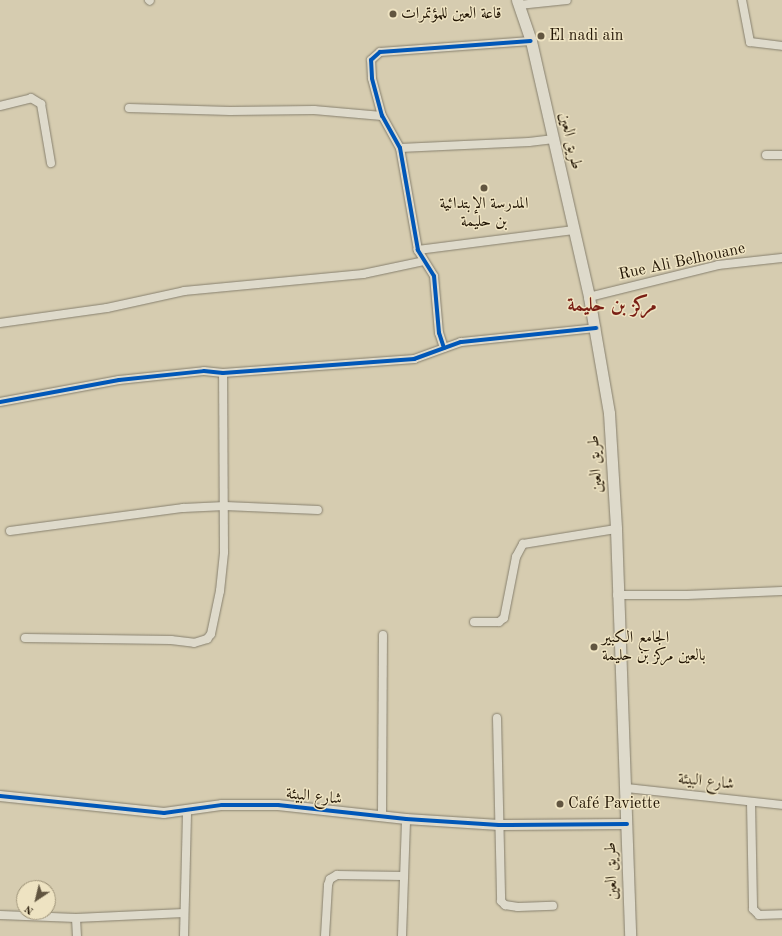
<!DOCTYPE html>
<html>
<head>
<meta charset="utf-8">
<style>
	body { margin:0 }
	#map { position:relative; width:782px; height:936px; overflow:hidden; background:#d6ccb0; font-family:"Old Standard TT",Amiri,serif }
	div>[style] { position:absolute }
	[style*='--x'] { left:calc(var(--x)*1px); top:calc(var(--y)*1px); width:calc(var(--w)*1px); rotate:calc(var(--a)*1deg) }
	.roads { filter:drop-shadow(0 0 1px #87806e) drop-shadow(0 0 1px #87806e) }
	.minor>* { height:8px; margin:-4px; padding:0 4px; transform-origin:4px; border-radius:4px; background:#dedacb }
	.tertiary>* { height:10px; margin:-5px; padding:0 5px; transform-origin:5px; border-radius:5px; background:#dedacb }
	.secondary>* { height:11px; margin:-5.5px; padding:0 5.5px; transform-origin:5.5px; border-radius:5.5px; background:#dedacb }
	.cycleway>* { height:4px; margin:-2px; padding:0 2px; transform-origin:2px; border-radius:2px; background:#0057b8 }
	.dots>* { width:11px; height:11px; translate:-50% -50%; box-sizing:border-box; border:2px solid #eee3c2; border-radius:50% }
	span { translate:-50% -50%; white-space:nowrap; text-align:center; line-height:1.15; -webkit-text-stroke:3px #eee3c2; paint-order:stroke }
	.poi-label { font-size:16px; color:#221504 }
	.left { translate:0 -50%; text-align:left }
	.street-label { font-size:16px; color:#221504 }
	.district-label { font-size:20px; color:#7a1f14; font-weight:700 }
	.north { position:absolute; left:16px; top:880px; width:40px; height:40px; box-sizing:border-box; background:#eee3c2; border:1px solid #9c9176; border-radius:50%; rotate:215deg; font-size:11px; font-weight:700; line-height:16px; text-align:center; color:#221504 }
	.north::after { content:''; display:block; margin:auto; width:14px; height:18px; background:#615540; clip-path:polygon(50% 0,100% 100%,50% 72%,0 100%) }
</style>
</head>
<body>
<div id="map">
	<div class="roads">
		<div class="minor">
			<div style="--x:149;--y:0;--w:1;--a:45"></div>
			<div style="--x:742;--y:0;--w:43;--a:79.2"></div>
			<div style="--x:750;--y:42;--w:32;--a:7"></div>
			<div style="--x:519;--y:5;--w:48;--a:-5.9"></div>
			<div style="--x:0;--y:106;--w:32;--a:-14"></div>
			<div style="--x:31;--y:98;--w:12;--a:31"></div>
			<div style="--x:41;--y:104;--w:60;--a:80.4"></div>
			<div style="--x:129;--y:108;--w:101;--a:1.7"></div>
			<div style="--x:230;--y:111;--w:84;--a:-0.7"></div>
			<div style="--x:314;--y:110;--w:68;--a:5"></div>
			<div style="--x:400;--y:148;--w:129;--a:-2.7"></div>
			<div style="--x:529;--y:142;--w:25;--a:-7"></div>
			<div style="--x:766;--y:155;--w:16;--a:0"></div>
			<div style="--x:418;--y:250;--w:157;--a:-7.3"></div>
			<div style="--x:589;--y:297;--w:133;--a:-13.9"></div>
			<div style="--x:718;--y:265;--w:64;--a:-6.2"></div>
			<div style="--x:0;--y:323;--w:108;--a:-8"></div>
			<div style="--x:107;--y:308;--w:79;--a:-12.4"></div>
			<div style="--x:184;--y:291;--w:180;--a:-5.4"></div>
			<div style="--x:363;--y:274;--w:62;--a:-12"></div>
			<div style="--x:444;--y:348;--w:16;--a:-108"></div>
			<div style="--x:439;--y:333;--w:57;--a:-95"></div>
			<div style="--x:434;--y:276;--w:31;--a:-122"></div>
			<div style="--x:418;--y:250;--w:104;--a:-100"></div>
			<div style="--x:400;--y:148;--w:37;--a:-119"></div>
			<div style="--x:382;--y:116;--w:39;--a:-105"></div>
			<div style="--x:372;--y:78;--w:18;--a:-93"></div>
			<div style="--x:371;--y:60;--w:12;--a:-42"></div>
			<div style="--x:380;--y:52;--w:151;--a:-4.2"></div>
			<div style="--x:0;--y:402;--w:121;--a:-10.5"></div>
			<div style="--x:119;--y:380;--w:85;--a:-6"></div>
			<div style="--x:204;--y:371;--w:19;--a:6"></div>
			<div style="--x:223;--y:373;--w:192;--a:-4.2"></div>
			<div style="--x:414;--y:359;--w:50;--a:-19.9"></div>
			<div style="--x:461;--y:342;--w:136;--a:-5.9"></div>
			<div style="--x:10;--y:531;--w:175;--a:-7.6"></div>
			<div style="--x:183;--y:508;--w:42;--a:-2.7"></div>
			<div style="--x:225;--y:506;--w:93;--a:2.5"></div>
			<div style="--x:617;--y:595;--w:70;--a:0"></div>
			<div style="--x:687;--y:595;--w:95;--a:-2.4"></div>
			<div style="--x:474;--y:622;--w:25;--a:0"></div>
			<div style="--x:499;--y:622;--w:6;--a:-39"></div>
			<div style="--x:504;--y:618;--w:62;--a:-78.9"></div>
			<div style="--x:516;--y:557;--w:15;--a:-62"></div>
			<div style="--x:523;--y:544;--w:94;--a:-9.2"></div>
			<div style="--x:25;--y:638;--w:146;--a:0.8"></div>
			<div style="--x:171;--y:640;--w:23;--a:7"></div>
			<div style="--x:194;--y:643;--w:14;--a:-17"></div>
			<div style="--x:207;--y:639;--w:6;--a:-51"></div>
			<div style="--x:211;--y:634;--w:44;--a:-78.2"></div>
			<div style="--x:220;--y:591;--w:39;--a:-84"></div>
			<div style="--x:224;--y:552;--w:179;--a:-90.3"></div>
			<div style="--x:497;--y:718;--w:183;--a:88.7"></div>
			<div style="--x:501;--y:901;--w:6;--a:45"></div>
			<div style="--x:505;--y:905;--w:13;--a:9"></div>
			<div style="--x:518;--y:907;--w:35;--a:-2"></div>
			<div style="--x:626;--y:788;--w:157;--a:6.2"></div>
			<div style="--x:751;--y:802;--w:107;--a:88.9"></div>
			<div style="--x:753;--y:909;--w:8;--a:45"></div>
			<div style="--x:759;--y:915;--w:23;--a:-2"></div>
			<div style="--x:382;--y:816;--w:181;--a:-89.7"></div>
			<div style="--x:0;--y:915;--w:76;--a:2.3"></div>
			<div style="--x:76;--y:918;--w:18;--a:87"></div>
			<div style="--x:76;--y:918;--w:108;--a:-2.7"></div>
			<div style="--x:184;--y:936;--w:126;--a:-88.6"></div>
			<div style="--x:325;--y:936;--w:51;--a:-86.6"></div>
			<div style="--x:328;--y:885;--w:6;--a:-72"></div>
			<div style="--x:330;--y:879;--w:8;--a:-30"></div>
			<div style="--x:337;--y:875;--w:67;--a:0.9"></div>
			<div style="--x:402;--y:936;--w:117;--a:-88"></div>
		</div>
		<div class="tertiary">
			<div style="--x:0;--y:796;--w:165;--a:5.9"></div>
			<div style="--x:164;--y:813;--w:59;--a:-7.9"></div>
			<div style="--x:222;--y:805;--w:56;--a:0"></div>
			<div style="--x:278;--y:805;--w:129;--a:6.2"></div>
			<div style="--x:406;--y:819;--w:93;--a:3.7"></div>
			<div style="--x:499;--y:825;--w:128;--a:-0.4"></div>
		</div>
		<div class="secondary">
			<div style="--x:517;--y:0;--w:43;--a:71.1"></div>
			<div style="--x:531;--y:41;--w:262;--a:77.2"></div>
			<div style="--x:589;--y:297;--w:118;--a:80.2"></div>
			<div style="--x:609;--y:413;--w:116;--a:86.5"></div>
			<div style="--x:616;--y:529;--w:407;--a:88"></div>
		</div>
	</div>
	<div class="cycleway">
		<div style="--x:444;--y:348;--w:16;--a:-108"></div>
		<div style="--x:439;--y:333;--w:57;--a:-95"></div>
		<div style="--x:434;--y:276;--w:31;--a:-122"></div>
		<div style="--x:418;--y:250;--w:104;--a:-100"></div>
		<div style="--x:400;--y:148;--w:37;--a:-119"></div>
		<div style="--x:382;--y:116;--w:39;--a:-105"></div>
		<div style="--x:372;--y:78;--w:18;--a:-93"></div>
		<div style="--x:371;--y:60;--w:12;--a:-42"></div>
		<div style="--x:380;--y:52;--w:151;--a:-4.2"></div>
		<div style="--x:0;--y:402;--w:121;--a:-10.5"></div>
		<div style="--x:119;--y:380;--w:85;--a:-6"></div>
		<div style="--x:204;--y:371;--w:19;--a:6"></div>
		<div style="--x:223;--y:373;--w:192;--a:-4.2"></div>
		<div style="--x:414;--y:359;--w:50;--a:-19.9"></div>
		<div style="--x:461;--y:342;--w:136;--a:-5.9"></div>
		<div style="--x:0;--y:796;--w:165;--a:5.9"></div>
		<div style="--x:164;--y:813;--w:59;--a:-7.9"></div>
		<div style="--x:222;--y:805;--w:56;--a:0"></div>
		<div style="--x:278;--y:805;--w:129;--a:6.2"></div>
		<div style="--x:406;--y:819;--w:93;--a:3.7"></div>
		<div style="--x:499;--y:825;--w:128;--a:-0.4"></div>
	</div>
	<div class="dots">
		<div style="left:393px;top:14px;background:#615540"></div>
		<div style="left:541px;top:36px;background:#615540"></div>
		<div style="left:484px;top:188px;background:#615540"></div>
		<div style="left:594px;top:647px;background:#615540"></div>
		<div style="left:560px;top:804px;background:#615540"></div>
	</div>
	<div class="poi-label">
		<span class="left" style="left:401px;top:14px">قاعة العين للمؤتمرات</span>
		<span class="left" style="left:549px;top:36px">El nadi ain</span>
		<span style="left:484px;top:213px">المدرسة الإبتدائية<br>بن حليمة</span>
		<span class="left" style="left:602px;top:647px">الجامع الكبير<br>بالعين مركز بن حليمة</span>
		<span class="left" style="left:568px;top:804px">Café Paviette</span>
	</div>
	<div class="street-label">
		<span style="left:570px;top:141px;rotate:77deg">طريق العين</span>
		<span style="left:682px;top:262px;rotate:-12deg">Rue Ali Belhouane</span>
		<span style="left:596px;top:464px;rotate:-94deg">طريق العين</span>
		<span style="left:706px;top:782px;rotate:6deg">شارع البيئة</span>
		<span style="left:314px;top:797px;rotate:6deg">شارع البيئة</span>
		<span style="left:612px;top:871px;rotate:-92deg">طريق العين</span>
	</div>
	<div class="district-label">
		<span style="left:612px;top:306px">مركز بن حليمة</span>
	</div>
	<div class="north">N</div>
</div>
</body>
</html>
